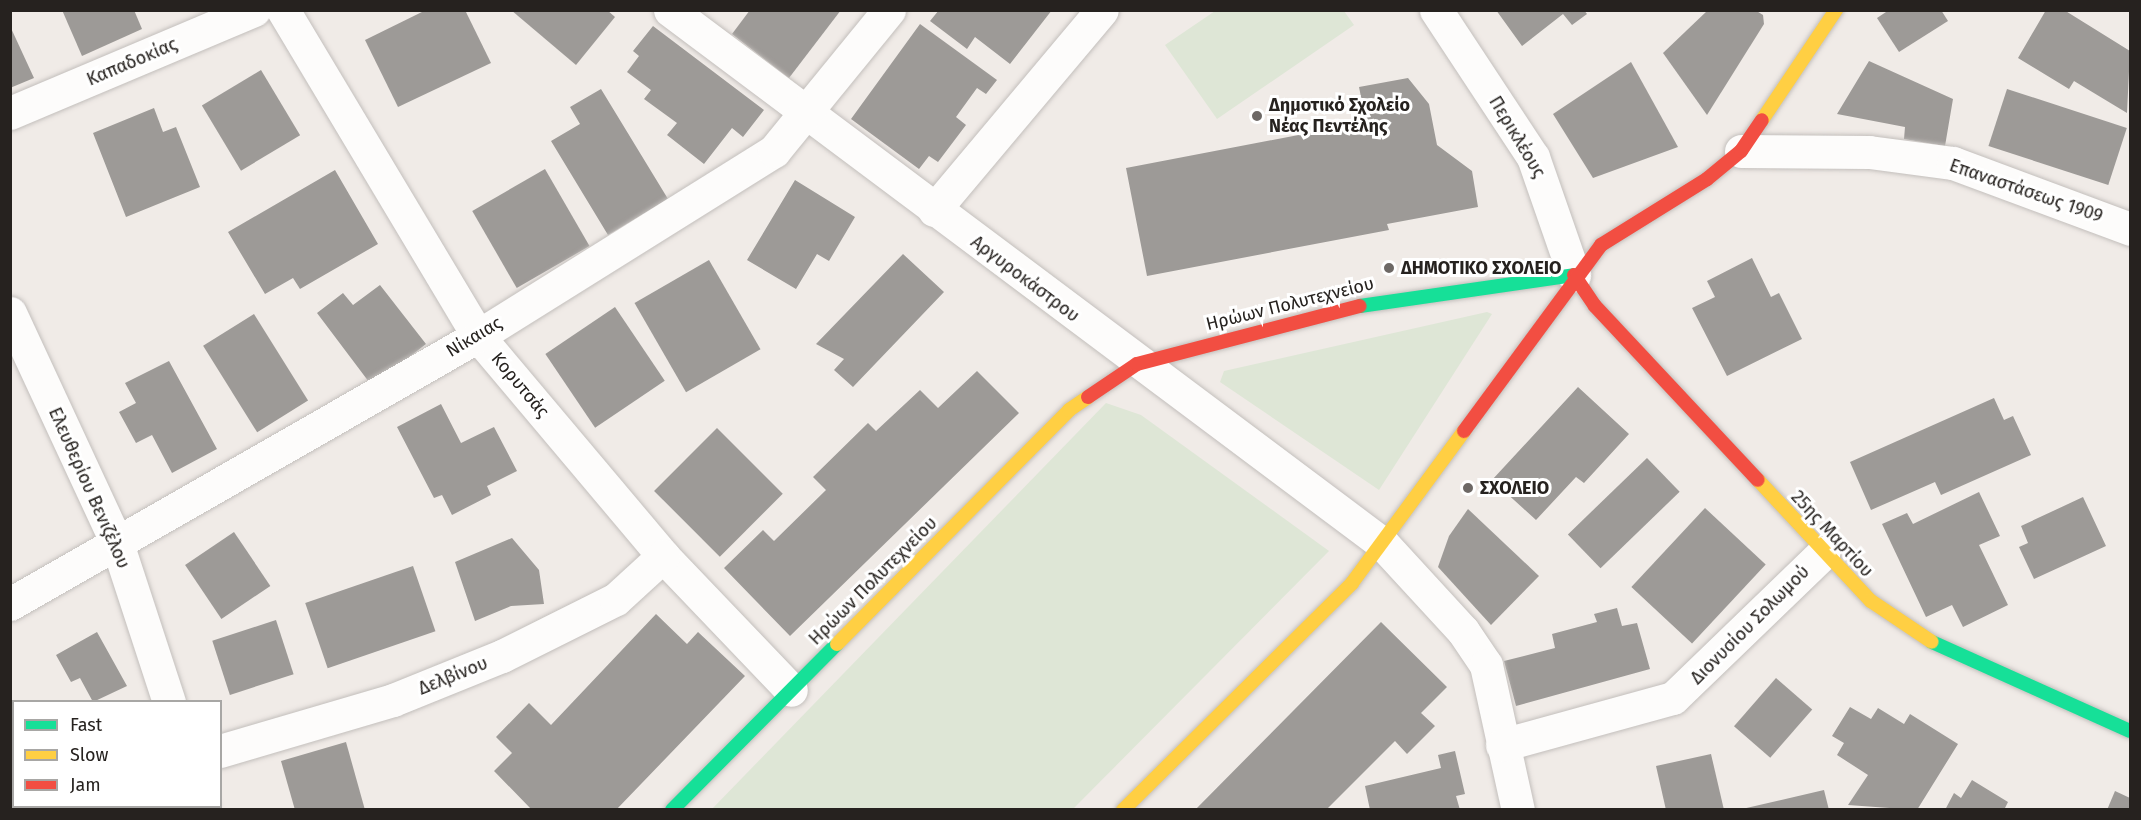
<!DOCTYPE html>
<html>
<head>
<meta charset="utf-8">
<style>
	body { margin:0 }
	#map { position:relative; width:2141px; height:820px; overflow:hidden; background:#f0ebe7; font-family:"Fira Sans",sans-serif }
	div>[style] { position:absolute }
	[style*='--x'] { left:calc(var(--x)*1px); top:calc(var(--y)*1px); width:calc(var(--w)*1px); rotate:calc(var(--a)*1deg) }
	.green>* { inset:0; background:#dee6d6 }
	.building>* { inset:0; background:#9d9a97; transform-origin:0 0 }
	.roads { filter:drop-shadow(0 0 2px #c3bfbc) drop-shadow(0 0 2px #c3bfbc) }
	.street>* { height:33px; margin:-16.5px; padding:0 16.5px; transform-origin:16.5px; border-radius:16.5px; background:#fdfcfb }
	.fast>* { height:14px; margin:-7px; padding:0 7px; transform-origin:7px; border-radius:7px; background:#16e098 }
	.slow>* { height:14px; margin:-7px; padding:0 7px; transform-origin:7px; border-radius:7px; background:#ffcf43 }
	.jam>* { height:14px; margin:-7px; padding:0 7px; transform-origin:7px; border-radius:7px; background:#f24e42 }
	.dots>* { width:16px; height:16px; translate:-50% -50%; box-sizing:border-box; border:3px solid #fff; border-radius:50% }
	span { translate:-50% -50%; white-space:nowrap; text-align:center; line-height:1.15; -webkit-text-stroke:6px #fff; paint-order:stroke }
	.street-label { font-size:18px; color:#26221f }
	.poi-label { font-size:18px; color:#26221f; font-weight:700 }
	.left { translate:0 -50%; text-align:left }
	.frame { position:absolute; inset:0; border:12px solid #26221f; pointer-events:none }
	.legend { position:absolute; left:12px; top:700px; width:210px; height:108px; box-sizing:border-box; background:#fff; border:2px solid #a8a7a5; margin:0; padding:8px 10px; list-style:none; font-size:18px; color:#26221f }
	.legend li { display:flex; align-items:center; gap:12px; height:30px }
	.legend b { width:30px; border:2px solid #a8a7a5 }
</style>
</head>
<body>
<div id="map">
	<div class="green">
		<div style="clip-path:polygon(1215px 11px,1344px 11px,1354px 25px,1217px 119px,1165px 45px)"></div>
		<div style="clip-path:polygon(1487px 312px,1492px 314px,1379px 490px,1220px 382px,1224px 371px)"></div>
		<div style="clip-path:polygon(1106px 403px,1141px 415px,1329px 551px,1073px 809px,711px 810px)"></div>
	</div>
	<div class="building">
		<div style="clip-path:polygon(62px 10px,134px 10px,142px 29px,82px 56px)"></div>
		<div style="clip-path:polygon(426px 10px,465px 10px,491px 63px,398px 107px,365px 40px)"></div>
		<div style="clip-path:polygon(511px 10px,607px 10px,615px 17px,576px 65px)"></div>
		<div style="clip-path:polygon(750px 10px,841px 10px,789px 78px,732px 34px)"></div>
		<div style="clip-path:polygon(939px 10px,1052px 10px,1010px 64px,975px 37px,967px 49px,930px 21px)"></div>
		<div style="clip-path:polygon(1496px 10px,1584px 10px,1587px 14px,1572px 25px,1563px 14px,1522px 46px)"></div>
		<div style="clip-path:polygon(1708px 10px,1755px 10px,1763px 15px,1764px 24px,1707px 115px,1663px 53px)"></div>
		<div style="clip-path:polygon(1889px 10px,1941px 10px,1948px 21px,1899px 52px,1877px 18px)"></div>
		<div style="clip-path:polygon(2046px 10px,2064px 10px,2130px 51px,2127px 113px,2074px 81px,2069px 89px,2018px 58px)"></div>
		<div style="clip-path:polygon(920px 24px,997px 80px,986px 94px,977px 88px,956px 117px,966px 125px,938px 162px,929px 156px,919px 169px,851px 119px)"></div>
		<div style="clip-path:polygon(10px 26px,34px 78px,10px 88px)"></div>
		<div style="clip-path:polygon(653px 26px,764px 110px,743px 137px,732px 128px,704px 164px,667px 135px,677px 123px,644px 99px,651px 90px,627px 72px,639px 56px,633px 51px)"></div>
		<div style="clip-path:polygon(1869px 61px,1953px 99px,1945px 146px,1904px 139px,1905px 127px,1837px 114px)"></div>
		<div style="clip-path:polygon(1631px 62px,1678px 147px,1593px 178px,1553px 114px)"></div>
		<div style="left:261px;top:70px;width:76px;height:69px;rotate:59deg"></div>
		<div style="clip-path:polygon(1408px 78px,1429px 104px,1437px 145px,1472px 171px,1478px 207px,1387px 224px,1389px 230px,1147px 276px,1126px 168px,1366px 122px,1359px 87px)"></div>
		<div style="clip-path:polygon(601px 89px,668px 199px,608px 235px,551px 141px,580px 124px,570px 107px)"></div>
		<div style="left:2007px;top:89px;width:126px;height:60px;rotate:18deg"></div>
		<div style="clip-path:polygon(154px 108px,163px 132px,176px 127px,200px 187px,126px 217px,93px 133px)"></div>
		<div style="left:545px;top:169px;width:89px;height:84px;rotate:60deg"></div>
		<div style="clip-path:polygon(335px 170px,378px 244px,300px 289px,293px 278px,265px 294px,228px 232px)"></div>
		<div style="clip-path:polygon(795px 180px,855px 217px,829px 261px,817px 254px,796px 289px,747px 260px)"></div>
		<div style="clip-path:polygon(903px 254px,944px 292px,853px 387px,834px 370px,844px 359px,816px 344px)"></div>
		<div style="clip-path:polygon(1752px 258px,1771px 297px,1779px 293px,1802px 339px,1727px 376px,1692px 308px,1715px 297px,1707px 281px)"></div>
		<div style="left:709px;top:260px;width:103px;height:86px;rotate:60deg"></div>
		<div style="clip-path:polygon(380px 285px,426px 344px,372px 386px,317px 313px,343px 293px,353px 305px)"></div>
		<div style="left:615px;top:307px;width:89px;height:84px;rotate:56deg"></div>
		<div style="left:254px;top:314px;width:102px;height:60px;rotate:58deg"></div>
		<div style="clip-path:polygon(169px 361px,217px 449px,172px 473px,152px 435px,136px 443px,119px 412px,136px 403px,125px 383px)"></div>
		<div style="clip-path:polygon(977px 371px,1019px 413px,790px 636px,724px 568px,763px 530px,774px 541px,826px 490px,813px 477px,868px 423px,876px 431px,920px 390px,938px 408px)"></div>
		<div style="clip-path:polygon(1578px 387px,1629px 434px,1584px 483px,1576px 477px,1536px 520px,1492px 480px)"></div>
		<div style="clip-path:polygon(1994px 398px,2004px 420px,2013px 416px,2031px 455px,1941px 495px,1935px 482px,1871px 510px,1850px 462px)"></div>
		<div style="clip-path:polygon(441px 404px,461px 443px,494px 427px,517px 471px,487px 486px,491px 495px,452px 515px,442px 495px,434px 498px,397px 427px)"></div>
		<div style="left:717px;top:428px;width:93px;height:89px;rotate:45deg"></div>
		<div style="left:1647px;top:458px;width:47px;height:110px;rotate:46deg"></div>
		<div style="clip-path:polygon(1979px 492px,2000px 536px,1979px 545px,2008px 605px,1963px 627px,1952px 605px,1926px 617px,1882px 524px,1907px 513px,1913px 524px)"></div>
		<div style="clip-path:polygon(2083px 497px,2106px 546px,2034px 579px,2019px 547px,2028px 543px,2021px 526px)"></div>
		<div style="left:1705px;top:508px;width:83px;height:108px;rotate:43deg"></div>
		<div style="clip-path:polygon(1468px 509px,1539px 576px,1491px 625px,1438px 567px,1449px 536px)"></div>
		<div style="left:234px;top:532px;width:65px;height:59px;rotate:56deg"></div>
		<div style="clip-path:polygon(512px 538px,539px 570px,544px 604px,511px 606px,475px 621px,455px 562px)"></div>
		<div style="left:413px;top:566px;width:69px;height:114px;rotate:71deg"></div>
		<div style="clip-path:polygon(1617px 608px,1622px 626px,1637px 623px,1650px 669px,1516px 706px,1504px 661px,1555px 648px,1552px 634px,1597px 622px,1594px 614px)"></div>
		<div style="clip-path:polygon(656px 614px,687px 644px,698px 632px,745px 676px,616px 810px,532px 810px,494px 771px,512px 753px,496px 737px,529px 703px,551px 725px)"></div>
		<div style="left:276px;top:620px;width:57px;height:67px;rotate:72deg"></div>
		<div style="clip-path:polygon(1381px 622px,1447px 687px,1421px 713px,1435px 726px,1407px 754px,1395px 741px,1326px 810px,1195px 810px)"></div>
		<div style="clip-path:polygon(97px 632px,127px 686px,93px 702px,80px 678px,71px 682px,56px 655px)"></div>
		<div style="left:1776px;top:678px;width:48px;height:64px;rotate:41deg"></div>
		<div style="clip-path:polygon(1850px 707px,1871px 719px,1878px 708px,1904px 724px,1910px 714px,1958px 744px,1917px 810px,1848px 805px,1868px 775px,1837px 755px,1844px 743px,1832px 736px)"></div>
		<div style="clip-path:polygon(346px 742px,365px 810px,295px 810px,281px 761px)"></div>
		<div style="clip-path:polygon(1455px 751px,1465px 794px,1456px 796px,1460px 810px,1370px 810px,1365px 786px,1441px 768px,1438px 755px)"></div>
		<div style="clip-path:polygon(1711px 754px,1724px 810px,1666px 810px,1656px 766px)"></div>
		<div style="clip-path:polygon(1972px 780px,2008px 802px,2004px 810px,1945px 810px,1954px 793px,1961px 798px)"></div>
		<div style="clip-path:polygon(1824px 790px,1829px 810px,1742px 810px,1742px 809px)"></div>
		<div style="clip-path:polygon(2115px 791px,2130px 798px,2130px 810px,2107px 810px)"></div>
		<div style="clip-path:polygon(14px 802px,14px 806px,48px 810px,10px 810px)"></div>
		<div style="left:76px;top:806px;width:78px;height:4px"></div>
	</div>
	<div class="roads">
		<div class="street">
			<div style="--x:283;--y:10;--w:380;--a:59.1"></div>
			<div style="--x:478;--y:336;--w:287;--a:49.9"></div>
			<div style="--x:663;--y:556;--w:185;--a:46.3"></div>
			<div style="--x:670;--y:10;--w:891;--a:36.83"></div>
			<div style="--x:1383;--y:544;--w:118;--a:47.4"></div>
			<div style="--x:1463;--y:631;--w:41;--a:55.9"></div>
			<div style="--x:1486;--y:665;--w:148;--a:77.6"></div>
			<div style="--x:1436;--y:10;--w:176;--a:56.6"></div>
			<div style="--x:1533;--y:157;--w:125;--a:70.8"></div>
			<div style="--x:10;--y:113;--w:265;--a:-22.9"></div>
			<div style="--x:1741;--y:151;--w:128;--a:0.4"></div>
			<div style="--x:1869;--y:152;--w:85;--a:7.5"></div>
			<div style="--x:1953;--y:163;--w:189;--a:20.4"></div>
			<div style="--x:934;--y:210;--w:261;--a:-50"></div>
			<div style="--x:10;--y:313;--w:254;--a:65.1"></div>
			<div style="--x:117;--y:543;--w:167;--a:71.9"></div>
			<div style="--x:10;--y:604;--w:539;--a:-29.8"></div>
			<div style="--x:478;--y:336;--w:349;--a:-32"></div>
			<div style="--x:774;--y:151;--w:182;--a:-50.8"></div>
			<div style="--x:1502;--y:745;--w:177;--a:-15.4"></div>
			<div style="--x:1673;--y:698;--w:209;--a:-44"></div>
			<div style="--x:220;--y:751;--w:180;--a:-16.4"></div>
			<div style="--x:393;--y:700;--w:118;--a:-22"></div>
			<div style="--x:502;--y:656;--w:127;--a:-26.6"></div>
			<div style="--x:616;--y:599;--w:64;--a:-42.5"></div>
			<div style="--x:201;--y:806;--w:4;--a:76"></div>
		</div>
		<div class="fast">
			<div style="--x:1360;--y:306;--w:216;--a:-8.2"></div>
			<div style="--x:1932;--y:642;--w:217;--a:24.2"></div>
			<div style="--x:672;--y:810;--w:234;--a:-45.2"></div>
		</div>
		<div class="slow">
			<div style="--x:1762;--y:120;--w:133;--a:-56.1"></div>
			<div style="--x:1758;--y:480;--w:166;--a:47"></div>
			<div style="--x:1871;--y:601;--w:73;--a:33.9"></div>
			<div style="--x:837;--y:644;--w:330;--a:-45.2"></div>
			<div style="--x:1069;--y:410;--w:23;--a:-34"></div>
			<div style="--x:1123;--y:810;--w:322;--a:-44.7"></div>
			<div style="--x:1352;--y:583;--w:189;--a:-53.6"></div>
		</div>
		<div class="jam">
			<div style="--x:1574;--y:275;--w:37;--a:56"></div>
			<div style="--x:1595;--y:306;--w:238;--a:46.9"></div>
			<div style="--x:1088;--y:397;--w:59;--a:-34"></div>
			<div style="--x:1137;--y:364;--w:230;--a:-14.6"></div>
			<div style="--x:1464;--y:431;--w:231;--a:-53.6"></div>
			<div style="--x:1601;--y:245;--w:125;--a:-31.9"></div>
			<div style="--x:1707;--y:179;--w:44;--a:-39.5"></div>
			<div style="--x:1741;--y:151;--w:37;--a:-56"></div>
		</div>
	</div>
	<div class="dots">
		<div style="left:1257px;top:116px;background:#6d6865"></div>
		<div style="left:1389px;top:268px;background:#6d6865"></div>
		<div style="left:1468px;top:488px;background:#6d6865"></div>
	</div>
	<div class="street-label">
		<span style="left:132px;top:62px;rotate:-23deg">Καπαδοκίας</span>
		<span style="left:1517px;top:137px;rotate:59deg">Περικλέους</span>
		<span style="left:2026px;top:191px;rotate:19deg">Επαναστάσεως 1909</span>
		<span style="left:1025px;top:279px;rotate:37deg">Αργυροκάστρου</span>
		<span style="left:1290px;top:304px;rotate:-14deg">Ηρώων Πολυτεχνείου</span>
		<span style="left:474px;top:337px;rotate:-31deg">Νίκαιας</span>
		<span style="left:520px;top:385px;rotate:50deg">Κορυτσάς</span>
		<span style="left:89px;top:488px;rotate:66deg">Ελευθερίου Βενιζέλου</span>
		<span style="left:1832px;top:534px;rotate:47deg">25ης Μαρτίου</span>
		<span style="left:873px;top:581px;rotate:-45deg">Ηρώων Πολυτεχνείου</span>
		<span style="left:1750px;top:625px;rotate:-45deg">Διονυσίου Σολωμού</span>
		<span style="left:453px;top:676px;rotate:-22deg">Δελβίνου</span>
	</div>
	<div class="poi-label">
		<span class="left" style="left:1269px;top:116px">Δημοτικό Σχολείο<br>Νέας Πεντέλης</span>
		<span class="left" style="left:1401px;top:268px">ΔΗΜΟΤΙΚΟ ΣΧΟΛΕΙΟ</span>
		<span class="left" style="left:1480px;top:488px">ΣΧΟΛΕΙΟ</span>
	</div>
	<div class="frame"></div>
	<ul class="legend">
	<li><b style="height:8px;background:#16e098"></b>Fast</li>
	<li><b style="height:8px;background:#ffcf43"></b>Slow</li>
	<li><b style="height:8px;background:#f24e42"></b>Jam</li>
	</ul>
</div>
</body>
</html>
